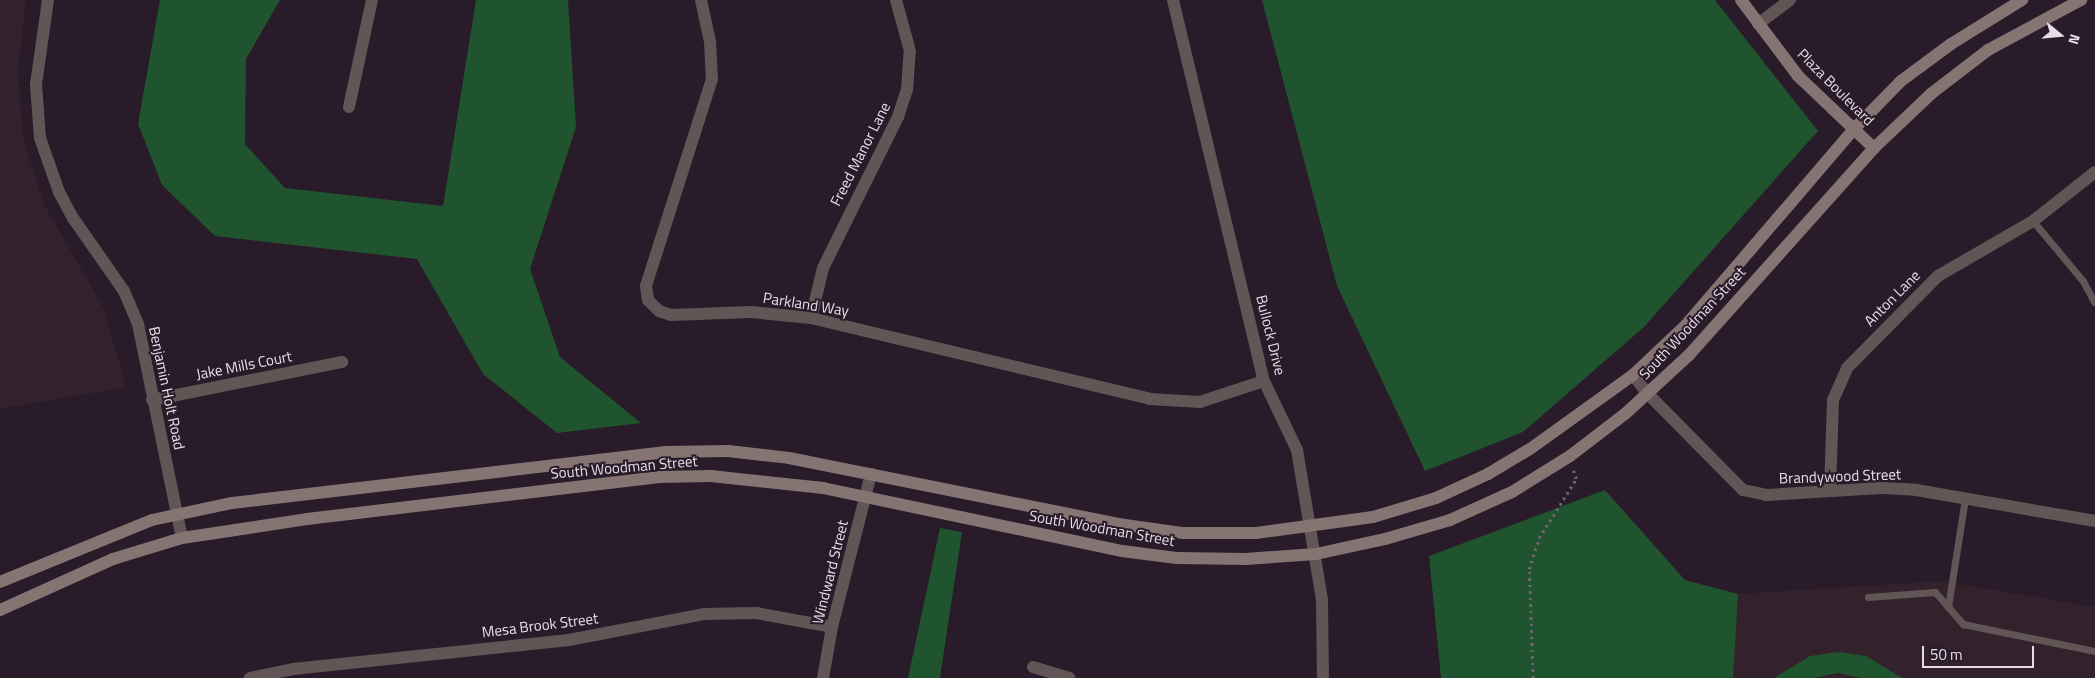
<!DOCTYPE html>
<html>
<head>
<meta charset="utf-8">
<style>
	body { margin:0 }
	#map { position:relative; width:2095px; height:678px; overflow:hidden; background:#291b2a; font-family:"Titillium Web",sans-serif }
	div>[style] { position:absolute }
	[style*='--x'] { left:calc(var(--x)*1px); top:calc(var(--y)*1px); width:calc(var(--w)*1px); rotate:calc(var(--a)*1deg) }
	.education>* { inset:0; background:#33222b }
	.green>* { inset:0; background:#1f542e }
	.path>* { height:2.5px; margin-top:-1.25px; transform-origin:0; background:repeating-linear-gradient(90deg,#706471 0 2.5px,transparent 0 6.5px) }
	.service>* { height:7px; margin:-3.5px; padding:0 3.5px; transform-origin:3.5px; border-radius:3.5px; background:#615655 }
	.minor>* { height:12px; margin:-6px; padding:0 6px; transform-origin:6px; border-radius:6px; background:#615655 }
	.tertiary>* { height:12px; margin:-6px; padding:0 6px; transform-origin:6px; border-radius:6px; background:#615655 }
	.secondary>* { height:12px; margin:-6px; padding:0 6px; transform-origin:6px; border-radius:6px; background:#867473 }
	span { translate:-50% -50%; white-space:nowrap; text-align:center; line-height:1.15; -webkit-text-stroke:4px #291b2a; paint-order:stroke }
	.street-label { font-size:15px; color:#e7dee8 }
	.north { position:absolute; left:2035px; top:10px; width:50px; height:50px; -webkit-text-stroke:4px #291b2a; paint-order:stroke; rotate:107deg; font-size:14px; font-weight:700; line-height:20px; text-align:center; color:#e7dee8 }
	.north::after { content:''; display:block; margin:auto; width:18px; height:22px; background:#e7dee8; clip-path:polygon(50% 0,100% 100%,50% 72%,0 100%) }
	.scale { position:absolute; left:1922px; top:646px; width:112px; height:22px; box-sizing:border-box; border:2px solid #e7dee8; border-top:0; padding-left:6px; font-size:15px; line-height:18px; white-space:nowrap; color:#e7dee8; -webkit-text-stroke:4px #291b2a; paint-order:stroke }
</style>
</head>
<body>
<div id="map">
	<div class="education">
		<div style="clip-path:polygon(0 0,26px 0,18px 72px,23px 138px,45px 206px,104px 309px,126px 387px,0 409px)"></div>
		<div style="clip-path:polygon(1941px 581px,2095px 607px,2095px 678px,1728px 678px,1738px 594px)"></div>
	</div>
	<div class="green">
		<div style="clip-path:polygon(160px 0,280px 0,246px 59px,245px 144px,285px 188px,443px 206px,476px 0,568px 0,576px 127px,530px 269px,560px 357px,641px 423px,557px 433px,483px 374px,417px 259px,215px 236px,162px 185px,138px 124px)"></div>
		<div style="clip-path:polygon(1262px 0,1715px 0,1818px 131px,1644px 327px,1523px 432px,1425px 471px,1337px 286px)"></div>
		<div style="clip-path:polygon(1605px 490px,1685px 580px,1738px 594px,1733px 678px,1441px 678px,1429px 556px)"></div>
		<div style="clip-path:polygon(940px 528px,962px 532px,940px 678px,908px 678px)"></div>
		<div style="clip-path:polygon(1838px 652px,1866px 656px,1902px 678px,1862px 678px,1838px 673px,1814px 678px,1774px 678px,1810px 656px)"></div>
	</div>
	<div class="path">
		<div style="--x:1533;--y:678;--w:109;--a:-92.1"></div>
		<div style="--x:1529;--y:569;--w:33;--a:-72"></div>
		<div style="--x:1539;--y:538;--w:70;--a:-57.9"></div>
		<div style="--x:1576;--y:479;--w:9;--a:-108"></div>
	</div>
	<div class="service">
		<div style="--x:2033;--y:221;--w:78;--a:50.2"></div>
		<div style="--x:2083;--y:281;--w:24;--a:62"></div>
		<div style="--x:1868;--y:597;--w:67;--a:-4.3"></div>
		<div style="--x:1935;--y:592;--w:43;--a:48.8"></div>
		<div style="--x:1963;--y:624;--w:135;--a:11.6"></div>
		<div style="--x:1948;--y:607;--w:109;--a:-81.1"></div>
	</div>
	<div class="minor">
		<div style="--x:48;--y:0;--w:85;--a:98.1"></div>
		<div style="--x:36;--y:84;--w:54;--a:85.8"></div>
		<div style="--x:40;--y:138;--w:57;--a:70.6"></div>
		<div style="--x:59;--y:192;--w:30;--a:62"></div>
		<div style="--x:73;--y:218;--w:89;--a:55.1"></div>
		<div style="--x:124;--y:291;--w:36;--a:67"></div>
		<div style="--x:138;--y:324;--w:218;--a:78.4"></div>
		<div style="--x:701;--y:0;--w:43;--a:77.9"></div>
		<div style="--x:710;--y:42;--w:37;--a:87"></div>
		<div style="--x:712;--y:79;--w:217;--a:107.7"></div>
		<div style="--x:646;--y:286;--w:14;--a:82"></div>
		<div style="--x:648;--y:300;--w:16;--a:45"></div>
		<div style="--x:659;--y:311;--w:13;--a:18"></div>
		<div style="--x:671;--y:315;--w:80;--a:-2.1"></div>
		<div style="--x:751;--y:312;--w:60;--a:5.7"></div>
		<div style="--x:811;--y:318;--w:349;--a:13.4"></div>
		<div style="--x:1150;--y:399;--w:50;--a:3.4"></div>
		<div style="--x:1200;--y:402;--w:67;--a:-18.2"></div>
		<div style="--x:1758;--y:24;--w:40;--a:-37"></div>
		<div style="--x:349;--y:107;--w:109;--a:-77.9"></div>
		<div style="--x:811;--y:318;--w:51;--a:-76.5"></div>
		<div style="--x:823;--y:268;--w:169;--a:-63.6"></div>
		<div style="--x:898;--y:117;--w:28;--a:-72"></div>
		<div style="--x:907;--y:90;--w:39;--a:-86"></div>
		<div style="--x:910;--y:51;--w:53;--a:-105.4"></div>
		<div style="--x:152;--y:400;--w:194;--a:-11.3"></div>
		<div style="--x:1830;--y:491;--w:91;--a:-88.1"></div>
		<div style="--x:1833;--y:400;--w:35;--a:-66"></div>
		<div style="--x:1847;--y:368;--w:129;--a:-45.3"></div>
		<div style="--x:1938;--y:276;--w:110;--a:-30.1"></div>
		<div style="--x:2033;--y:221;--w:79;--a:-38.3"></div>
		<div style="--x:1033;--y:667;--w:38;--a:17"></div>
		<div style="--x:250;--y:678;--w:44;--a:-11.8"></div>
		<div style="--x:293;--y:669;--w:278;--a:-6"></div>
		<div style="--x:569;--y:640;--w:137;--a:-10.9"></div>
		<div style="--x:704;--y:614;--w:52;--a:-1.1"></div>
		<div style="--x:756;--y:613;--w:77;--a:10.4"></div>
		<div style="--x:823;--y:678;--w:52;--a:-80"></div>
		<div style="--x:832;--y:627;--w:158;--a:-75.7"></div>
	</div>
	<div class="tertiary">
		<div style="--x:1173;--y:0;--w:392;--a:76.6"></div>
		<div style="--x:1264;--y:381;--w:76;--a:64.4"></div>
		<div style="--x:1297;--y:450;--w:152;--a:80.5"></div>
		<div style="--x:1322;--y:600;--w:78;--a:89.3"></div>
		<div style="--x:1633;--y:375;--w:24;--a:52"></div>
		<div style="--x:1648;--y:394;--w:135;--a:45.3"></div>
		<div style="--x:1743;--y:490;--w:24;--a:12"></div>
		<div style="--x:1766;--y:495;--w:115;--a:-3.5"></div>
		<div style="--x:1881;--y:488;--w:35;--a:3"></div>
		<div style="--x:1916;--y:490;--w:182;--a:9.8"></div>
	</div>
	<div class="secondary">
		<div style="--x:1741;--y:0;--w:95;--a:53.1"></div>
		<div style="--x:1798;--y:76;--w:105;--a:43.5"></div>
		<div style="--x:0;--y:582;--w:164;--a:-22.2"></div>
		<div style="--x:152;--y:520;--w:82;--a:-12"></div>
		<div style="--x:232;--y:503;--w:437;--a:-6.7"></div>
		<div style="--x:666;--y:452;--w:62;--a:-0.9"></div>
		<div style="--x:728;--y:451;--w:61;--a:6.5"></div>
		<div style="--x:789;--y:458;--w:336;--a:11.3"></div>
		<div style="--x:1118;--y:524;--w:66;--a:7.9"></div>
		<div style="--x:1183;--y:533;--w:73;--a:0"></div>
		<div style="--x:1256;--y:533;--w:118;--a:-7.8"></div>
		<div style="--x:1373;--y:517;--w:66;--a:-16.8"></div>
		<div style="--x:1436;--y:498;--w:57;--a:-24.8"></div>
		<div style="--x:1488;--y:474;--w:49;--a:-30.8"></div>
		<div style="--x:1530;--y:449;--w:127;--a:-35.7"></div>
		<div style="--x:1633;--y:375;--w:73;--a:-43.3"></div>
		<div style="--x:1686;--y:325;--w:258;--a:-49.4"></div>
		<div style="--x:1854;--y:129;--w:67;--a:-45.6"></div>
		<div style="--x:1901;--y:81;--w:62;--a:-36.5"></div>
		<div style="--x:1951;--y:44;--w:84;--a:-31.8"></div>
		<div style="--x:0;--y:610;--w:124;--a:-24.3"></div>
		<div style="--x:113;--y:559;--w:72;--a:-16.9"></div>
		<div style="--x:182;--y:538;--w:126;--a:-8.6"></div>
		<div style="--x:307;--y:519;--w:355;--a:-6.8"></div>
		<div style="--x:660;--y:477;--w:51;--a:-1.1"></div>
		<div style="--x:711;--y:476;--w:113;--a:6.1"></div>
		<div style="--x:823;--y:488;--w:306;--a:11.9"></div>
		<div style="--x:1122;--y:551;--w:55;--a:7.3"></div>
		<div style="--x:1177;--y:558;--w:69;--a:0.8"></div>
		<div style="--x:1246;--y:559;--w:70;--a:-4.1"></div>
		<div style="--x:1316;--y:554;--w:71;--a:-12.3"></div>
		<div style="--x:1385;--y:539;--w:68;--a:-16.3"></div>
		<div style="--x:1450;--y:520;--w:68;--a:-24.3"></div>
		<div style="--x:1512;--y:492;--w:68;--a:-31.8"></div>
		<div style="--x:1570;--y:456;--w:69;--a:-37.4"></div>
		<div style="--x:1625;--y:414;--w:87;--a:-42.7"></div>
		<div style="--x:1689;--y:355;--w:278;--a:-48.2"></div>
		<div style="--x:1874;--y:148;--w:80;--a:-43.5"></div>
		<div style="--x:1932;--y:93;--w:71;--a:-37.5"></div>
		<div style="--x:1988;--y:50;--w:106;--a:-28.3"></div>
	</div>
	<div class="street-label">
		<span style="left:1836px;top:87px;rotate:45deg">Plaza Boulevard</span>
		<span style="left:860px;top:154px;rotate:-63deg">Freed Manor Lane</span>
		<span style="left:1892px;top:298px;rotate:-45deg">Anton Lane</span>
		<span style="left:806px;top:304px;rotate:9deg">Parkland Way</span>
		<span style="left:1692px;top:323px;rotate:-47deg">South Woodman Street</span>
		<span style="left:1271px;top:335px;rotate:76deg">Bullock Drive</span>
		<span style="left:244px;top:365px;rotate:-11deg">Jake Mills Court</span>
		<span style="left:167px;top:388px;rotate:78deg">Benjamin Holt Road</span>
		<span style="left:624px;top:467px;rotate:-5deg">South Woodman Street</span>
		<span style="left:1840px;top:476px;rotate:-2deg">Brandywood Street</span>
		<span style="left:1102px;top:528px;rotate:10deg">South Woodman Street</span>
		<span style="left:830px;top:572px;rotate:-76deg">Windward Street</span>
		<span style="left:540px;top:625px;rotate:-7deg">Mesa Brook Street</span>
	</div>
	<div class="north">N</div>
	<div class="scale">50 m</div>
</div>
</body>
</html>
